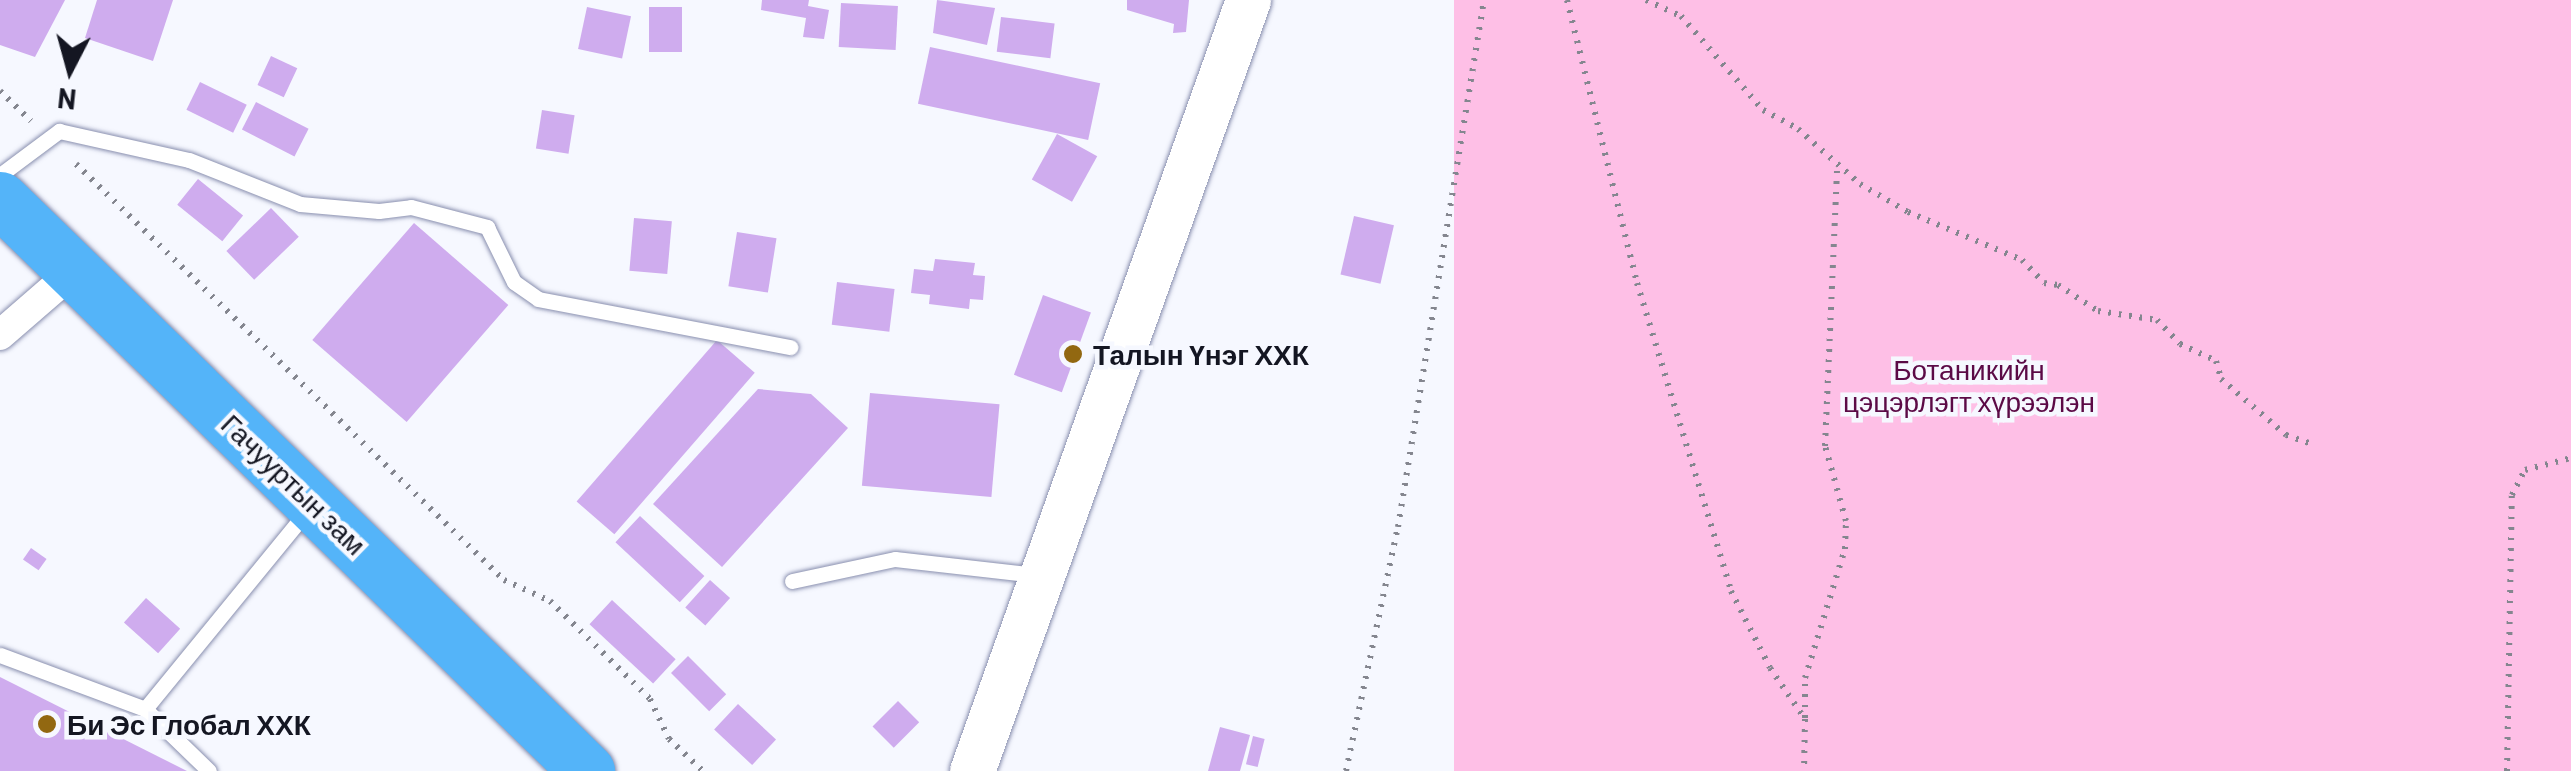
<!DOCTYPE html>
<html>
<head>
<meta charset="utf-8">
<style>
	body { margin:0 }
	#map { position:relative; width:2571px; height:771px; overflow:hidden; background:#f6f8ff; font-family:Barlow,sans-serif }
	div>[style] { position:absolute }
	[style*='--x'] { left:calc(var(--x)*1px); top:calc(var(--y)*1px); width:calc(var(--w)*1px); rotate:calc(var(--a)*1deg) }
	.green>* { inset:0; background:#febfe6; transform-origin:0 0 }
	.building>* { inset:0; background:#cfacee; transform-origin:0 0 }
	.path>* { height:6px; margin-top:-3px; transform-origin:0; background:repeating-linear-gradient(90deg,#84868f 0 2.5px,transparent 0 10.5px) }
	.roads { filter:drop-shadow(0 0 2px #898faf) drop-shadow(0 0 2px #898faf) }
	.lane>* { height:15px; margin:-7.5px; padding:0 7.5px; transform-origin:7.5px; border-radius:7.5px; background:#fff }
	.street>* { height:30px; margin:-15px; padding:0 15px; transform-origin:15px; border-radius:15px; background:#fff }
	.secondary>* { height:45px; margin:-22.5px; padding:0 22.5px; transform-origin:22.5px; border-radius:22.5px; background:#fff }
	.highway>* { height:55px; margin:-27.5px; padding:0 27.5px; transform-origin:27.5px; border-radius:27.5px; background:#54b4f9 }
	.dots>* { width:28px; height:28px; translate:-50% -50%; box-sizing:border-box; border:5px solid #f6f8ff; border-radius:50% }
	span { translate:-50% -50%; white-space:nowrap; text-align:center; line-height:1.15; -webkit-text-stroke:9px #f6f8ff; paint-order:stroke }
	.poi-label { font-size:28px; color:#141622; font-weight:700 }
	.left { translate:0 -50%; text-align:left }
	.park-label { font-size:28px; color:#5b0a46 }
	.street-label { font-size:28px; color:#141622 }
	.north { position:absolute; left:20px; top:20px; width:100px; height:100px; -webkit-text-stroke:8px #f6f8ff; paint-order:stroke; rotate:186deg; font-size:28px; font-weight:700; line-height:40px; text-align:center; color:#141622 }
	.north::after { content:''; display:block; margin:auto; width:35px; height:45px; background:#141622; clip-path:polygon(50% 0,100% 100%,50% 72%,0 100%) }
</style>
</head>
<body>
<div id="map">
	<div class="green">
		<div style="left:1454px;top:0;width:1117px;height:790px"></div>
	</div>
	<div class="building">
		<div style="clip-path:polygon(0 0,65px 0,35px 57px,0 45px)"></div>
		<div style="clip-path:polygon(97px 0,173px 0,153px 61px,85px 38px)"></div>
		<div style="clip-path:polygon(762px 0,809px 0,808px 6px,829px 10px,824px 39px,803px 37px,806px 18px,761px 10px)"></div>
		<div style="clip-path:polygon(937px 0,995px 8px,987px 45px,933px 33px)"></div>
		<div style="clip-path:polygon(1127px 0,1189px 0,1186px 32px,1173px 33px,1174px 24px,1127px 10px)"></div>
		<div style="left:841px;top:3px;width:57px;height:44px;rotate:3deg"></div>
		<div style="left:587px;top:7px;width:45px;height:43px;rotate:12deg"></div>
		<div style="left:649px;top:7px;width:33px;height:45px"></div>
		<div style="left:1001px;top:17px;width:54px;height:35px;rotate:7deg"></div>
		<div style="left:930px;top:47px;width:174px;height:58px;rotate:12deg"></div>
		<div style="left:271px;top:56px;width:29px;height:32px;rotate:25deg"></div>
		<div style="left:200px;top:82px;width:52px;height:31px;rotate:26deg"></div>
		<div style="left:256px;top:102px;width:59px;height:31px;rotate:27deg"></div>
		<div style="left:542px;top:110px;width:33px;height:39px;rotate:9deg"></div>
		<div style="left:1057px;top:134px;width:46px;height:52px;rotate:29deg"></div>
		<div style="left:198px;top:179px;width:58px;height:33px;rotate:39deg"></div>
		<div style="left:271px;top:208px;width:40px;height:62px;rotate:46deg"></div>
		<div style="left:1354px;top:216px;width:41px;height:60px;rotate:13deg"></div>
		<div style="left:634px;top:218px;width:38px;height:53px;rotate:5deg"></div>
		<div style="left:414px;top:223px;width:125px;height:155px;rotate:41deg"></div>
		<div style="left:737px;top:232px;width:40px;height:55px;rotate:9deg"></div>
		<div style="clip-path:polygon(935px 259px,975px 263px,973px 275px,985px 276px,983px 300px,970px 299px,969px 309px,929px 304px,930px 295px,911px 293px,914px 269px,933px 271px)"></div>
		<div style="left:837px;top:282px;width:58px;height:43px;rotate:7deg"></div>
		<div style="left:1043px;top:295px;width:51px;height:85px;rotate:20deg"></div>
		<div style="left:717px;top:340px;width:50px;height:214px;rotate:41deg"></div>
		<div style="clip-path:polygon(758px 389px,811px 394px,848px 428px,722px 567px,653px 504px)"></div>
		<div style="left:870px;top:393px;width:130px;height:93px;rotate:5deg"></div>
		<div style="left:640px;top:516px;width:88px;height:36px;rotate:43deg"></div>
		<div style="left:31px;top:548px;width:19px;height:14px;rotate:35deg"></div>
		<div style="left:710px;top:580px;width:27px;height:37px;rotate:42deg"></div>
		<div style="left:146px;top:598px;width:46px;height:33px;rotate:42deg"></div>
		<div style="left:612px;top:600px;width:87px;height:33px;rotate:43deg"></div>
		<div style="left:688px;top:656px;width:54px;height:24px;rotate:45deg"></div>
		<div style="clip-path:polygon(0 677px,187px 771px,0 771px)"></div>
		<div style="left:898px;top:701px;width:30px;height:36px;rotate:45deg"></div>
		<div style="left:738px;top:704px;width:52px;height:35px;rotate:43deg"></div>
		<div style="clip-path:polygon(1220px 727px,1250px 735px,1240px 771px,1208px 771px)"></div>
		<div style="left:1253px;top:736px;width:12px;height:29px;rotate:14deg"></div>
	</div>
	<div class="path">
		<div style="--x:1567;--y:0;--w:292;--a:76.1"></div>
		<div style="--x:1637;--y:283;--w:322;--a:73"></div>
		<div style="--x:1731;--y:591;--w:86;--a:63.1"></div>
		<div style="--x:1770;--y:668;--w:62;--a:55.5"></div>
		<div style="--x:1805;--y:719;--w:52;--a:91.1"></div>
		<div style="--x:1646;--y:0;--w:38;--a:25"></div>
		<div style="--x:1681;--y:16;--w:125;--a:48.9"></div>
		<div style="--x:1763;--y:110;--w:40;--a:28"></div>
		<div style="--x:1798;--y:129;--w:83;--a:41.6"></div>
		<div style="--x:1860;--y:184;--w:56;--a:30.3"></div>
		<div style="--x:1908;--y:212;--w:124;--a:22.8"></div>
		<div style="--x:2022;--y:260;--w:32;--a:46"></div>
		<div style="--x:2044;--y:283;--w:14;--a:8"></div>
		<div style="--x:2058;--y:285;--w:48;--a:33"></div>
		<div style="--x:2098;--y:311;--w:60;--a:8.7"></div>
		<div style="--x:2157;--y:320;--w:33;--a:46"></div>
		<div style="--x:2180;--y:344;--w:40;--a:25"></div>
		<div style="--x:2216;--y:361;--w:19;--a:74"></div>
		<div style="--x:2221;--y:379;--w:86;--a:40.7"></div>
		<div style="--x:2286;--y:435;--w:24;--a:19"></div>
		<div style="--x:0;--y:91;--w:43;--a:44.1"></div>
		<div style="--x:76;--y:164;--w:597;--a:44.19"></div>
		<div style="--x:504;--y:580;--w:51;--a:24.5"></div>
		<div style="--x:550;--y:601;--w:140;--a:44.4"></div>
		<div style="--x:650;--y:699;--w:44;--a:64.6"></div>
		<div style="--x:669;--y:739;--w:47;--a:43.3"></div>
		<div style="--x:1805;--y:718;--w:40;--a:-90"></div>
		<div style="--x:1805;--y:678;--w:135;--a:-72.8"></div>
		<div style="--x:1845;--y:549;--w:28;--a:-88"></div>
		<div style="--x:1846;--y:521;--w:78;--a:-105.6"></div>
		<div style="--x:1825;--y:446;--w:279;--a:-87.5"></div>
		<div style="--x:1346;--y:771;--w:249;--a:-78"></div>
		<div style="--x:1398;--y:527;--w:534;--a:-80.73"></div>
		<div style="--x:2507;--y:771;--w:276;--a:-89"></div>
		<div style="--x:2512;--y:495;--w:28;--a:-63"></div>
		<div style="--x:2525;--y:470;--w:48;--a:-14.6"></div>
	</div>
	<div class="roads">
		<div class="lane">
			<div style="--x:0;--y:175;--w:74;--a:-36.7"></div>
			<div style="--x:59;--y:131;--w:133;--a:12.6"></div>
			<div style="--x:189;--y:160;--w:119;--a:21.6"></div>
			<div style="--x:300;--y:204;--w:79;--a:5.1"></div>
			<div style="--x:379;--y:211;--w:32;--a:-7"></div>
			<div style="--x:411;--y:207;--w:79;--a:14.7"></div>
			<div style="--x:487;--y:227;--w:61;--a:63.9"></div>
			<div style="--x:514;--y:282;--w:29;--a:35"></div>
			<div style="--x:538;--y:299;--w:257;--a:10.8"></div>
			<div style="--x:792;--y:581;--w:105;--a:-12.1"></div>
			<div style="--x:895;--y:559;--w:142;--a:6.5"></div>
			<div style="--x:0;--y:655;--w:155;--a:20.4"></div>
			<div style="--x:145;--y:709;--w:89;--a:44.1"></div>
			<div style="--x:145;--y:709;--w:257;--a:-50.7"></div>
		</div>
		<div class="street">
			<div style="--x:0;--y:335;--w:99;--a:-40.9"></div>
		</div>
		<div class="secondary">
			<div style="--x:972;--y:771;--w:819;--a:-70.3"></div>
		</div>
		<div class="highway">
			<div style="--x:0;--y:199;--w:820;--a:44.26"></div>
		</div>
	</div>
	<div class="dots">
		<div style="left:1073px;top:354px;background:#926811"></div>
		<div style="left:47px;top:724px;background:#926811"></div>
	</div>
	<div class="poi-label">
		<span class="left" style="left:1093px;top:354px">Талын Үнэг ХХК</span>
		<span class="left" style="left:67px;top:724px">Би Эс Глобал ХХК</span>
	</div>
	<div class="park-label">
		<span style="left:1969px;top:385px">Ботаникийн<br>цэцэрлэгт хүрээлэн</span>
	</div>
	<div class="street-label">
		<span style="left:294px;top:484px;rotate:44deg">Гачууртын зам</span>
	</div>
	<div class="north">N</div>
</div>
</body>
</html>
